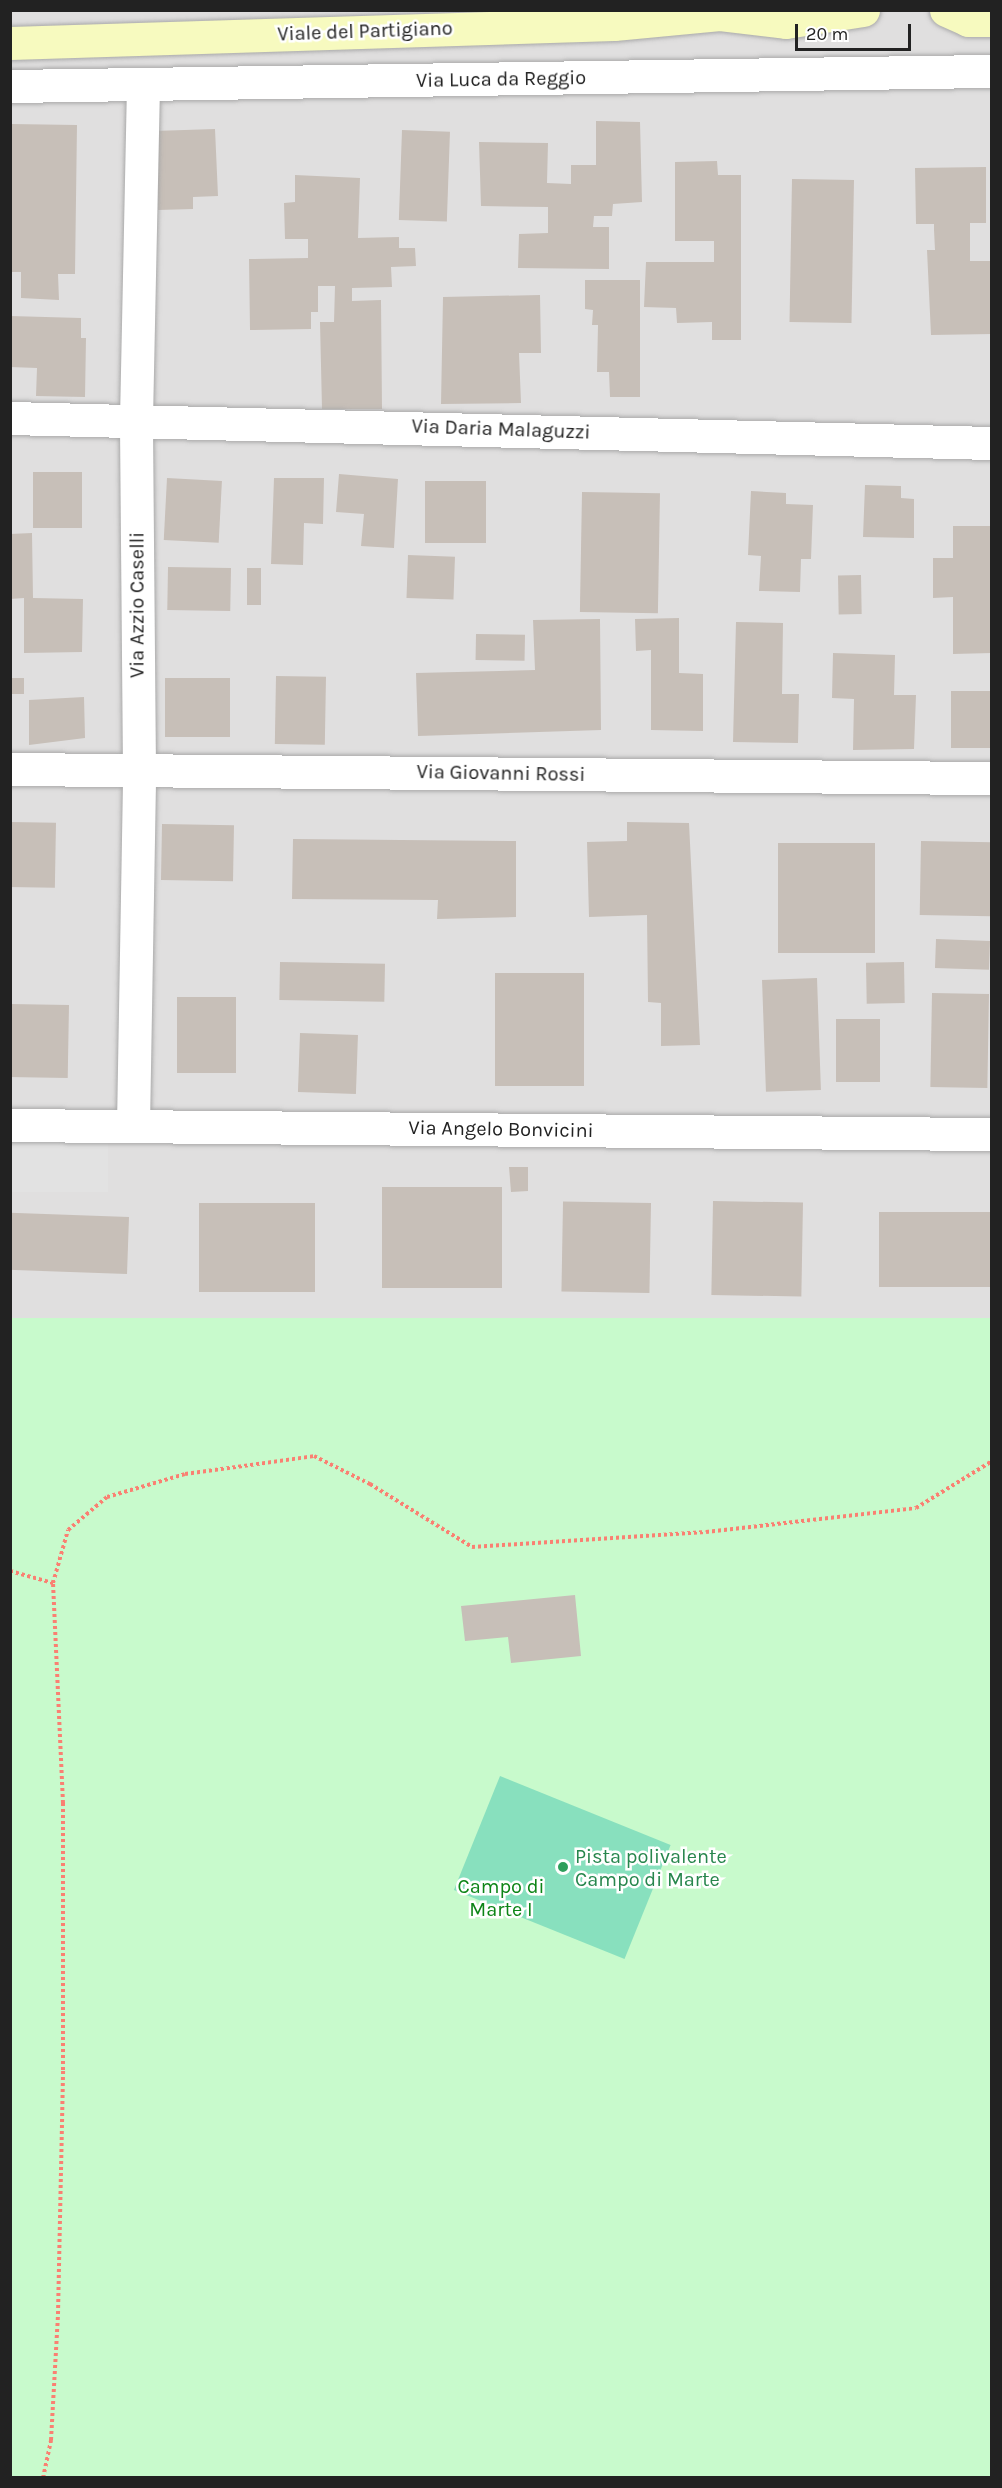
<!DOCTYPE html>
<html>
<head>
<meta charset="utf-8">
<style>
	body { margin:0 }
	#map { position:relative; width:1002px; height:2488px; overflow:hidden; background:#f2efe9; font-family:Karla,sans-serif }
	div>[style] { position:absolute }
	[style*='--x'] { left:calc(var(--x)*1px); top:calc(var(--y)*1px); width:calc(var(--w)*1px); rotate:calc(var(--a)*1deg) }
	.residential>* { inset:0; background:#e0dfdf; transform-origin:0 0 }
	.park>* { inset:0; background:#c8facc; transform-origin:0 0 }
	.pitch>* { inset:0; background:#88e0be; transform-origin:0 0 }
	.parking>* { inset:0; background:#e2e2e2; transform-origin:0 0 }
	.building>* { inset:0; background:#c7bfb8; transform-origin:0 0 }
	.path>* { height:4px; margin-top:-2px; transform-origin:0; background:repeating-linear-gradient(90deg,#fa8072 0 3px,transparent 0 6px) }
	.roads { filter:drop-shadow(0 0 2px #a9a9a9) drop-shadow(0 0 2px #a9a9a9) }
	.minor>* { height:33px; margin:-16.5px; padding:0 16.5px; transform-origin:16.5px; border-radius:16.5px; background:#fff }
	.secondary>* { height:33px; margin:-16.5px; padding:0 16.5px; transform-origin:16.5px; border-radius:16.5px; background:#f7fabf }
	.dots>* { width:16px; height:16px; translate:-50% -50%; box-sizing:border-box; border:3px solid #fff; border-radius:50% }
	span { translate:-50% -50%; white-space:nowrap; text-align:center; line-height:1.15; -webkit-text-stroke:5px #fff; paint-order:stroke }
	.street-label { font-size:20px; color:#222 }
	.leisure-label { font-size:20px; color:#27864d }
	.left { translate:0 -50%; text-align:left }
	.park-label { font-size:20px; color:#0c8416 }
	.frame { position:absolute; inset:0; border:12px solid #222; pointer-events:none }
	.scale { position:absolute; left:795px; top:24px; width:116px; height:27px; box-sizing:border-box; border:3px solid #222; border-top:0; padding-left:8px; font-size:18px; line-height:21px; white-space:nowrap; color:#222; -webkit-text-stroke:4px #fff; paint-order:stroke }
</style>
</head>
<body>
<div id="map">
	<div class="residential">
		<div style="left:11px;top:11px;width:980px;height:2466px"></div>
	</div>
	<div class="park">
		<div style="left:991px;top:1318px;width:1159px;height:981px;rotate:90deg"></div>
	</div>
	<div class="pitch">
		<div style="left:500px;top:1776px;width:184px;height:123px;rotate:22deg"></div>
	</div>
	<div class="parking">
		<div style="left:11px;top:1125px;width:97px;height:67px"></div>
	</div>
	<div class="building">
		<div style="clip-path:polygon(596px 121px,640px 122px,642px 202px,613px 204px,612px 216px,594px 216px,593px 227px,609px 227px,609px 269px,518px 268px,519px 234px,548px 233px,548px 207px,481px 206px,479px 142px,548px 143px,547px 183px,571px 184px,571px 165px,596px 165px)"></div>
		<div style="clip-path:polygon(11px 124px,77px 125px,75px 274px,58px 274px,59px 300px,21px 298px,21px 272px,10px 272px)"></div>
		<div style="clip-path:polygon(215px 129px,218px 196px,193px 197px,193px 209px,158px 210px,154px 131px)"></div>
		<div style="left:402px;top:130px;width:48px;height:90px;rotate:2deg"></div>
		<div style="clip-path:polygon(717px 161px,718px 175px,741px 175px,741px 340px,712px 340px,712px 322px,677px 323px,676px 308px,644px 307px,646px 262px,714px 262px,714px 241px,675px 241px,675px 162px)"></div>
		<div style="clip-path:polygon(986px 167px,986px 223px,970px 223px,970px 261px,992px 261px,992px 334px,931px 335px,927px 250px,935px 250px,934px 230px,934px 224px,916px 224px,915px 168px)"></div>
		<div style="clip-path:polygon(295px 175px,360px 178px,358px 238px,399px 237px,399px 248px,415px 248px,416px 266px,391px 267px,392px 287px,352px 288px,352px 301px,381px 300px,382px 409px,322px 409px,320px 322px,334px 322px,335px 286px,318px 286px,318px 312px,311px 312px,311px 329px,250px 330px,249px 259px,308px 258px,308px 239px,285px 239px,284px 203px,295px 202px)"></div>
		<div style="left:792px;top:179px;width:62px;height:143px;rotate:1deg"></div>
		<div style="clip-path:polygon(585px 280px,640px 280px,640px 397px,610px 397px,609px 372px,597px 372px,598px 325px,592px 325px,593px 310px,585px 309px)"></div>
		<div style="clip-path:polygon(540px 295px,541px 353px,519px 353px,521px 403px,441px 404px,443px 297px)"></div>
		<div style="clip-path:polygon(10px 316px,81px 318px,81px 338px,86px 338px,85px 397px,36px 396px,37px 368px,10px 367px)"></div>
		<div style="left:82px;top:472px;width:56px;height:49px;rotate:90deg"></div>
		<div style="clip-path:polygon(339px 474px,398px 479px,394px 548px,361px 546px,364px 514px,336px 512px)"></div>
		<div style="left:167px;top:478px;width:55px;height:62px;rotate:3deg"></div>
		<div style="clip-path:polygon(274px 478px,324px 478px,323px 524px,304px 523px,303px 565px,271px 564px)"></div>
		<div style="left:425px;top:481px;width:61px;height:62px"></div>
		<div style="clip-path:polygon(865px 485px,901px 486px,901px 498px,914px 499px,914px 538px,863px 537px)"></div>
		<div style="clip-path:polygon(751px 491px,786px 493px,786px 504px,813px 505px,811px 559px,801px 559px,800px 592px,759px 591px,761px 556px,748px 555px)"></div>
		<div style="left:582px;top:492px;width:78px;height:120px;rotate:1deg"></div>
		<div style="clip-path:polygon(953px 526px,992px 526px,992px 653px,953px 654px,953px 597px,933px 598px,933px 558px,953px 558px)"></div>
		<div style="clip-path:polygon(32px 533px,33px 598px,83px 599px,82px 652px,24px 653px,24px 598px,10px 599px,10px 534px)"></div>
		<div style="left:408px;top:555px;width:47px;height:43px;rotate:2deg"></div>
		<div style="left:231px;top:568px;width:43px;height:63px;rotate:91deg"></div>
		<div style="left:261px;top:568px;width:37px;height:14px;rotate:90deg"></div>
		<div style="left:861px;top:575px;width:39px;height:23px;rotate:89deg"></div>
		<div style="clip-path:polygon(679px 618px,679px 673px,703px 674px,703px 731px,651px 730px,651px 650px,636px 651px,635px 619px)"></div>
		<div style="clip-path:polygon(600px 619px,601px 730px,418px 736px,416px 673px,535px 670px,533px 620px)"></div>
		<div style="clip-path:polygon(736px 622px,783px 623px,782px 694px,799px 694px,798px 743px,733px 742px)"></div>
		<div style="left:476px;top:634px;width:49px;height:26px;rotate:1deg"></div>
		<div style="clip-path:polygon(833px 653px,895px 655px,894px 695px,916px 695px,914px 749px,853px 750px,854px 699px,832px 698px)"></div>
		<div style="left:276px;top:676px;width:50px;height:68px;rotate:1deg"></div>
		<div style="left:10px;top:678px;width:14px;height:16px"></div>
		<div style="left:165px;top:678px;width:65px;height:59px"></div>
		<div style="left:951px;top:691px;width:41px;height:57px"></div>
		<div style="clip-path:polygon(84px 697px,85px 738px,29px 745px,29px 700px)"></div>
		<div style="left:10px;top:822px;width:46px;height:65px;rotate:1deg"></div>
		<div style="clip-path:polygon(627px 822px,689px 823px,700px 1045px,661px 1046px,661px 1003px,648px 1002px,647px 915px,589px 917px,587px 842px,627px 841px)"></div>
		<div style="left:162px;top:824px;width:72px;height:56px;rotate:1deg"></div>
		<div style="clip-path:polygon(293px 839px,516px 841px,516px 917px,437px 919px,438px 900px,292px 899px)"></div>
		<div style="left:921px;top:841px;width:71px;height:74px;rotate:1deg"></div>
		<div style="left:778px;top:843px;width:97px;height:110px"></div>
		<div style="left:936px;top:939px;width:54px;height:29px;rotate:2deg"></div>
		<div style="left:280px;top:962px;width:105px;height:38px;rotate:1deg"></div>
		<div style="left:904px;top:962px;width:41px;height:38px;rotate:89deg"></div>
		<div style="left:495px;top:973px;width:89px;height:113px"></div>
		<div style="left:817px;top:978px;width:112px;height:55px;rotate:88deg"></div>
		<div style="left:932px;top:993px;width:57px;height:94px;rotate:1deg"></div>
		<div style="left:177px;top:997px;width:59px;height:76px"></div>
		<div style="left:10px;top:1004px;width:59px;height:73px;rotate:1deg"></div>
		<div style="left:836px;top:1019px;width:44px;height:63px"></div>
		<div style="left:300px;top:1033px;width:58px;height:59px;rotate:2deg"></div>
		<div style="clip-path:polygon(509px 1167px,528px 1167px,528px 1191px,511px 1192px)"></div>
		<div style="left:382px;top:1187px;width:120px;height:101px"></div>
		<div style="left:713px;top:1201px;width:90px;height:94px;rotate:1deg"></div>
		<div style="left:315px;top:1203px;width:89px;height:116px;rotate:90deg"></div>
		<div style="left:651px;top:1203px;width:90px;height:88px;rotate:91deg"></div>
		<div style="left:879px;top:1212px;width:113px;height:75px"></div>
		<div style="left:129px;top:1217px;width:57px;height:119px;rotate:92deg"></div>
		<div style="clip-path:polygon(575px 1595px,581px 1656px,511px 1663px,508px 1637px,465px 1641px,461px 1606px)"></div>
	</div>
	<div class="path">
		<div style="--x:10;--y:1571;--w:45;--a:15.6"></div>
		<div style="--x:43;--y:2478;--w:39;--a:-78"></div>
		<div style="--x:51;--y:2440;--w:126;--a:-86.8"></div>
		<div style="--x:58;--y:2314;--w:244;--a:-88.8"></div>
		<div style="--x:63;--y:2070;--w:267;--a:-90"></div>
		<div style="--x:63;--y:1803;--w:220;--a:-92.6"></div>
		<div style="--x:53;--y:1583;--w:55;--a:-74.2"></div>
		<div style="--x:68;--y:1530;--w:51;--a:-40.2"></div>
		<div style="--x:107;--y:1497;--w:81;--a:-16.4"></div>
		<div style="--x:185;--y:1474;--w:130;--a:-7.9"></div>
		<div style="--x:314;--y:1456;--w:63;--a:26.6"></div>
		<div style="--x:370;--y:1484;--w:120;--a:31.7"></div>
		<div style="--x:472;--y:1547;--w:234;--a:-3.7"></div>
		<div style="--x:706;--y:1532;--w:211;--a:-6.5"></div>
		<div style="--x:916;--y:1508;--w:89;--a:-31.7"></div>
	</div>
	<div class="roads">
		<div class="minor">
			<div style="--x:10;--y:86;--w:982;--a:-0.88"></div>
			<div style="--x:10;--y:418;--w:982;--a:1.46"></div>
			<div style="--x:10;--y:769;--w:982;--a:0.53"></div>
			<div style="--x:10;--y:1125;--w:982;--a:0.53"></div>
			<div style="--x:133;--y:1125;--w:355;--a:-89"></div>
			<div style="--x:139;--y:770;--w:351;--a:-90.5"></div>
			<div style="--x:136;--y:419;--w:334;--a:-88.8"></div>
		</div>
		<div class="secondary">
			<div style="--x:946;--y:10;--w:24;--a:24"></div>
			<div style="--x:968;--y:20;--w:24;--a:0"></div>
			<div style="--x:10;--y:43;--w:604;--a:-1.8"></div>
			<div style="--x:614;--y:24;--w:106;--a:-5.4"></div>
			<div style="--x:720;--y:14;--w:66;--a:6.9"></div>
			<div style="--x:786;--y:22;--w:78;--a:-8.9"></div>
		</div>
	</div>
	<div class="dots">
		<div style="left:563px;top:1867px;background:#2e9e5b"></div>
	</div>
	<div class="street-label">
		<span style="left:365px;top:31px;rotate:-2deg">Viale del Partigiano</span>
		<span style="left:501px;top:79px;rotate:-1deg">Via Luca da Reggio</span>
		<span style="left:501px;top:429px;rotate:2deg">Via Daria Malaguzzi</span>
		<span style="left:137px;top:605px;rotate:-90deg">Via Azzio Caselli</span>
		<span style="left:501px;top:773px;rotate:1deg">Via Giovanni Rossi</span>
		<span style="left:501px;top:1129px;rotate:1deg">Via Angelo Bonvicini</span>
	</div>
	<div class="leisure-label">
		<span class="left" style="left:575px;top:1868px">Pista polivalente<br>Campo di Marte</span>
	</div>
	<div class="park-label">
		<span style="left:501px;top:1898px">Campo di<br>Marte I</span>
	</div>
	<div class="frame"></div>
	<div class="scale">20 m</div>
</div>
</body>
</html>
